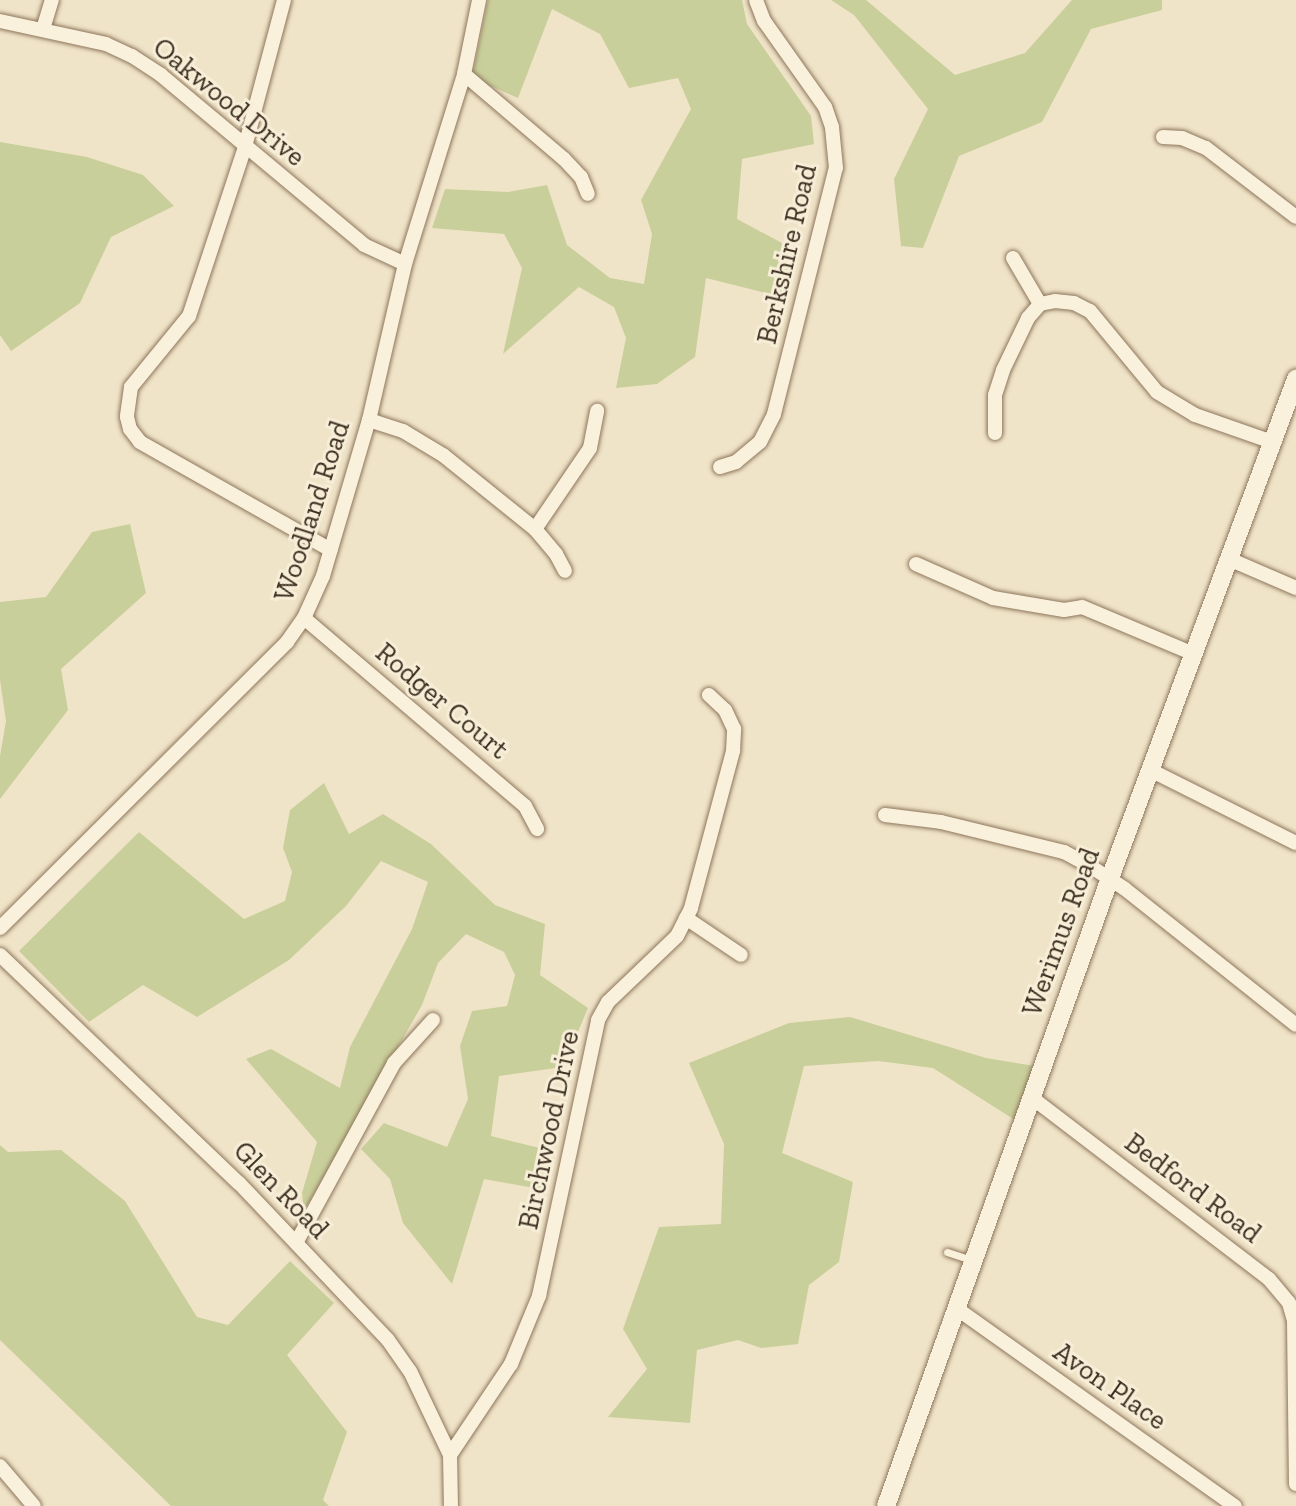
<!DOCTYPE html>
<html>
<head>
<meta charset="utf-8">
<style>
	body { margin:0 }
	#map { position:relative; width:1296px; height:1506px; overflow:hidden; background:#f0e4c8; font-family:"Zilla Slab",serif }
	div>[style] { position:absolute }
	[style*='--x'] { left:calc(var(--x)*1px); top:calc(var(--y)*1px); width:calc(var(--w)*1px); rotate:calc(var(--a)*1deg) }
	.green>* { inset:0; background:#c9cf9b }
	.roads { filter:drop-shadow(0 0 2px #8d765c) drop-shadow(0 0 2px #8d765c) }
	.lane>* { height:7px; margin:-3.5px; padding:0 3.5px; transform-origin:3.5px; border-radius:3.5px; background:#faf1dc }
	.street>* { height:14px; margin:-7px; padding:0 7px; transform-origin:7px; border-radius:7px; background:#faf1dc }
	.secondary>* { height:18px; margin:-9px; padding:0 9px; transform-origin:9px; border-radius:9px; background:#faf1dc }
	span { translate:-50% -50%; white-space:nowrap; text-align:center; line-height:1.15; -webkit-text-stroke:6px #f7eed8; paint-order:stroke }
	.street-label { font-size:28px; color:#3d2e20 }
</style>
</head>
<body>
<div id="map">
	<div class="green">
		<div style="clip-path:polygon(488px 0,742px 0,747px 24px,811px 116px,814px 144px,742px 159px,737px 219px,795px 250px,782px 297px,706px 278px,695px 357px,657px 384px,616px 388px,626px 338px,614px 307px,579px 287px,503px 354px,522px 268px,504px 234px,432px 228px,445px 189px,508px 192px,547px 185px,567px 245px,610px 278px,644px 284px,652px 234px,641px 200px,691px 109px,678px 78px,629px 88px,600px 34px,552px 9px,518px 98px,472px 78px)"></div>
		<div style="clip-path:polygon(831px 0,866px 0,955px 75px,1025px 53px,1072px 0,1162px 0,1162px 10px,1091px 29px,1042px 122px,959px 156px,923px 248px,901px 246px,894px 179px,928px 109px,854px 15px)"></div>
		<div style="clip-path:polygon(0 142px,87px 157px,143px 175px,174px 206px,111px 237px,80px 303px,11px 351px,0 335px)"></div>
		<div style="clip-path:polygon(130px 524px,146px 593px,61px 669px,68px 710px,0 799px,0 756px,6px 721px,0 680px,0 602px,46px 597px,92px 532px)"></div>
		<div style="clip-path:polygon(324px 783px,349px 834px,383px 814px,431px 844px,495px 905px,545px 924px,540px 975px,588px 1008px,563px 1067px,499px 1076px,491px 1136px,552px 1151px,545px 1190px,484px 1179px,452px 1284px,403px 1223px,390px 1179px,361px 1149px,384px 1123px,447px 1147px,468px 1099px,460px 1046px,472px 1011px,507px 1006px,515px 975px,504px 952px,466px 934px,438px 963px,422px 1005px,304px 1211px,302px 1193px,317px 1142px,246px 1059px,271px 1049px,340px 1088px,350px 1047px,412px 929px,428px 882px,381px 861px,346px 906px,289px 960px,197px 1017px,143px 985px,89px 1022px,19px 951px,139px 832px,244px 919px,285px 901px,292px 872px,283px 848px,290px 810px)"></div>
		<div style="clip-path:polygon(850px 1017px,986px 1058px,1041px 1067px,1021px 1124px,933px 1068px,878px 1061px,804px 1066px,782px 1153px,853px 1182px,839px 1262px,809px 1285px,798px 1344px,761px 1348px,738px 1340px,697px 1350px,690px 1423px,608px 1417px,647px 1369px,623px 1329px,659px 1227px,721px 1224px,724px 1144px,689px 1063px,789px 1023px)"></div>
		<div style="clip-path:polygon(0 1145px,8px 1152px,61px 1150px,125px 1201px,197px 1317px,228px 1325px,290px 1261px,334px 1303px,287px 1355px,347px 1432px,323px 1500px,329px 1506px,171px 1506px,0 1340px)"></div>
	</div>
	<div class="roads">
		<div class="lane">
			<div style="--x:947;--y:1252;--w:25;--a:18"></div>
		</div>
		<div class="street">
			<div style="--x:284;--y:0;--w:152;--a:104.9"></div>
			<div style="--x:245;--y:147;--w:178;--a:108.3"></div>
			<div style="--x:189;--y:316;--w:92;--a:129.2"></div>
			<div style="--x:131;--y:387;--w:30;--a:98"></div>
			<div style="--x:127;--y:417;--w:12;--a:76"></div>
			<div style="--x:130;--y:429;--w:16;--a:52"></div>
			<div style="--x:140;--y:442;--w:219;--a:29.5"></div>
			<div style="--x:0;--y:21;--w:108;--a:12.2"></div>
			<div style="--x:106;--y:44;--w:29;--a:25"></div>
			<div style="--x:132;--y:56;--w:35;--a:33"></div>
			<div style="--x:161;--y:75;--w:265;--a:39.9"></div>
			<div style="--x:364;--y:245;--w:45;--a:24.9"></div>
			<div style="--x:43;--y:29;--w:30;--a:-73"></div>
			<div style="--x:464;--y:74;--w:131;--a:40.4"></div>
			<div style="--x:564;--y:159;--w:25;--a:47"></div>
			<div style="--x:581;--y:177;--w:18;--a:68"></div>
			<div style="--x:1163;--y:137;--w:19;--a:3"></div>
			<div style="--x:1182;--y:138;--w:26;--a:23"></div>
			<div style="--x:1206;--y:148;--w:113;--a:37.5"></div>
			<div style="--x:1013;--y:258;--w:53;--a:59.6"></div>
			<div style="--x:369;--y:420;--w:36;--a:18"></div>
			<div style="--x:403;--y:431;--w:47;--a:31"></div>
			<div style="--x:443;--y:455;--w:118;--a:38.8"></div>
			<div style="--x:535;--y:529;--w:33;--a:50"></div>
			<div style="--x:556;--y:554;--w:19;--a:62"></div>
			<div style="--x:995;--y:433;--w:38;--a:-90"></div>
			<div style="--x:995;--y:395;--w:26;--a:-72"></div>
			<div style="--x:1003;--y:370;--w:58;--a:-64.3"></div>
			<div style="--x:1028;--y:318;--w:18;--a:-49"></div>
			<div style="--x:1040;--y:304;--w:15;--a:-11"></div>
			<div style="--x:1055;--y:301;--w:19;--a:6"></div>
			<div style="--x:1074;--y:303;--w:18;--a:27"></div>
			<div style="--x:1090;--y:311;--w:105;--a:50.4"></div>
			<div style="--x:1157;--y:392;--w:44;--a:31.2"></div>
			<div style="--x:1195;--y:415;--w:82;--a:19.3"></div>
			<div style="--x:720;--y:467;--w:17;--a:-17"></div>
			<div style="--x:736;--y:462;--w:31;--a:-40"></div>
			<div style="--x:760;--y:442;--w:31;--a:-63"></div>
			<div style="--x:774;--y:414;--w:254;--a:-75.9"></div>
			<div style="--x:836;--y:168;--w:41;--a:-95.6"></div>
			<div style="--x:832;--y:127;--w:21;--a:-109"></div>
			<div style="--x:825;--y:107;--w:105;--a:-125.3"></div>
			<div style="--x:764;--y:21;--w:22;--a:-111"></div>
			<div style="--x:535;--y:529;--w:98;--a:-55.8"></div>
			<div style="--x:590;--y:448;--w:38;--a:-79"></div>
			<div style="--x:1229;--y:559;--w:73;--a:23.4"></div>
			<div style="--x:916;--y:564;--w:84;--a:23.8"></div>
			<div style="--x:993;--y:598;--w:72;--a:9.6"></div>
			<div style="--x:1064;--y:610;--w:18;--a:-9"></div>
			<div style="--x:1082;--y:607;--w:121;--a:22.8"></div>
			<div style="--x:304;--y:618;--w:290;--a:40.4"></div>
			<div style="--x:525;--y:806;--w:26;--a:62"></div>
			<div style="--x:1150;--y:770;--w:163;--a:26.6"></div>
			<div style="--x:885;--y:815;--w:56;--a:7.1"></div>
			<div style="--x:941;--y:822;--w:127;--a:13.7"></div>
			<div style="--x:1064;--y:852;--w:26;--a:28"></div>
			<div style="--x:1087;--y:864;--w:45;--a:33.3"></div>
			<div style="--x:1125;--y:889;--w:218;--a:38.5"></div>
			<div style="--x:686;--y:918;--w:66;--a:33.9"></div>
			<div style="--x:0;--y:928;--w:405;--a:-44.9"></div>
			<div style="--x:287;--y:642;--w:29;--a:-55"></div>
			<div style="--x:304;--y:618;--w:46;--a:-65.7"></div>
			<div style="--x:323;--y:576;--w:163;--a:-73.6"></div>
			<div style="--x:369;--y:420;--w:160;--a:-77"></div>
			<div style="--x:405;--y:264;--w:199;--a:-72.7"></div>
			<div style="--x:464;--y:74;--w:76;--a:-78.5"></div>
			<div style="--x:0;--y:955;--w:330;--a:43.7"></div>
			<div style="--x:239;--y:1183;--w:216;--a:46.5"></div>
			<div style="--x:388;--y:1340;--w:38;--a:55"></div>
			<div style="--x:410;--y:1371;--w:93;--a:64.5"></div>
			<div style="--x:450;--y:1455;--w:51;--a:88.9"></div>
			<div style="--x:1031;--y:1097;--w:300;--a:37.4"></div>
			<div style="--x:1269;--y:1279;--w:31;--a:50"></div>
			<div style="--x:1289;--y:1303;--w:19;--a:74"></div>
			<div style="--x:1294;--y:1321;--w:163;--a:89.3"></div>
			<div style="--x:296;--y:1243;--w:205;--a:-61.4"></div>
			<div style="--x:394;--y:1063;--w:58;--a:-47.8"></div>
			<div style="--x:956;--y:1308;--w:342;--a:35.4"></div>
			<div style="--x:450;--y:1455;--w:110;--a:-56.2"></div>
			<div style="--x:511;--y:1364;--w:74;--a:-67.6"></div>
			<div style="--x:539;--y:1296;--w:282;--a:-77.9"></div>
			<div style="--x:598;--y:1020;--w:21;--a:-61"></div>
			<div style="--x:608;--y:1002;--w:95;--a:-43.7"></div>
			<div style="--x:677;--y:936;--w:31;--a:-63"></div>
			<div style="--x:691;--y:908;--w:163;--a:-75"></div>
			<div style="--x:733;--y:751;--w:22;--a:-87"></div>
			<div style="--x:734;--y:729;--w:21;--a:-115"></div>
			<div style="--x:725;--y:710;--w:22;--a:-137"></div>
			<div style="--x:0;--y:1466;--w:52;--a:49.6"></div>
		</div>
		<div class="secondary">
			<div style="--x:886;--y:1506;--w:667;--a:-70.37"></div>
			<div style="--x:1110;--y:878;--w:533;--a:-69.56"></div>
		</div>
	</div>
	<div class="street-label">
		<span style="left:229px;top:102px;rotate:39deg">Oakwood Drive</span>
		<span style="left:787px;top:254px;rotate:-77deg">Berkshire Road</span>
		<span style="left:312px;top:511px;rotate:-72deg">Woodland Road</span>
		<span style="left:442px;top:701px;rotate:40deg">Rodger Court</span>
		<span style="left:1061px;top:932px;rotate:-70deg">Werimus Road</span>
		<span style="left:549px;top:1130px;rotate:-78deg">Birchwood Drive</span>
		<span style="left:1193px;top:1188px;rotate:37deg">Bedford Road</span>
		<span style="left:281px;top:1190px;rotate:46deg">Glen Road</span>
		<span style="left:1110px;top:1386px;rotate:35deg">Avon Place</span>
	</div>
</div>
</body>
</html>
